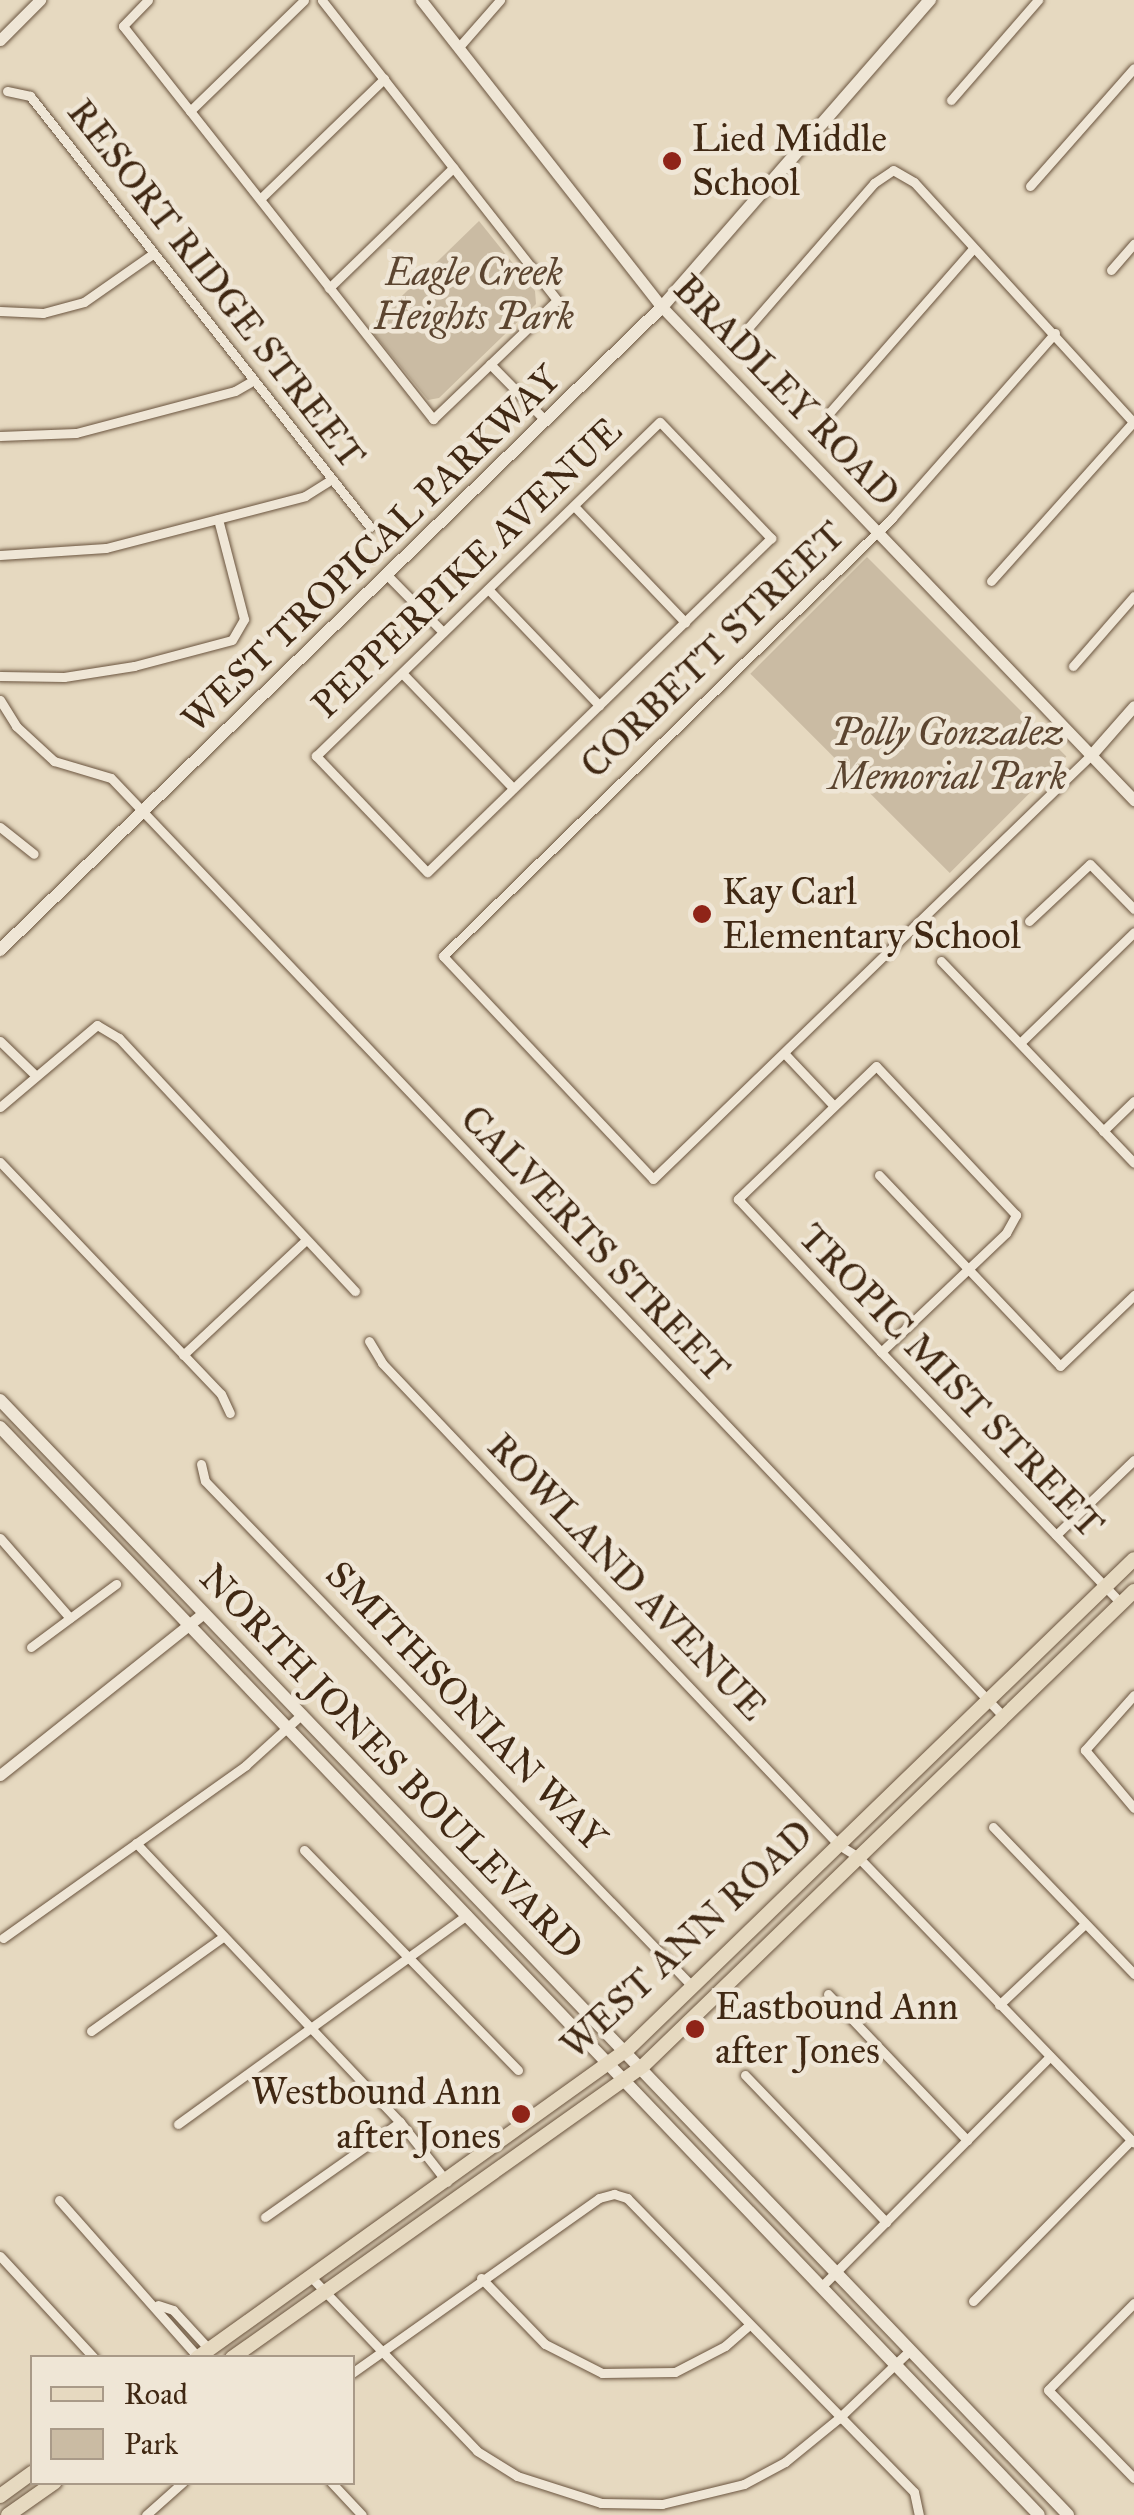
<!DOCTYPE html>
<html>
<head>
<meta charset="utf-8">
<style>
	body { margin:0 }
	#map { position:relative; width:1134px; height:2515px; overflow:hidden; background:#e6d9c0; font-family:"IM FELL Great Primer",serif }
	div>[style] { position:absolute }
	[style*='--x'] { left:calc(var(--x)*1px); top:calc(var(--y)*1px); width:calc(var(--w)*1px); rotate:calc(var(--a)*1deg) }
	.green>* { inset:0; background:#cabba3; transform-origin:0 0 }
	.roads { filter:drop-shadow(0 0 2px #6a543e) drop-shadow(0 0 2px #6a543e) }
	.minor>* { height:9px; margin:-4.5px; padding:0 4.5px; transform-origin:4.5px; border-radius:4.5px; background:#efe6d6 }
	.tertiary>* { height:11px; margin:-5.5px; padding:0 5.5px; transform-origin:5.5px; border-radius:5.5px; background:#efe6d6 }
	.secondary>* { height:12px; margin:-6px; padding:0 6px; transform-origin:6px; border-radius:6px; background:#efe6d6 }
	.primary>* { height:14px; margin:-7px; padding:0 7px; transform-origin:7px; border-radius:7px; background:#e6d9c0 }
	.dots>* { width:28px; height:28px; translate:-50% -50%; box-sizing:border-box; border:5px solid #efe6d6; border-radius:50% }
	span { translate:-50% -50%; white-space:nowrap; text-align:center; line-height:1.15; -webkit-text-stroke:9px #efe6d6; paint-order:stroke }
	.poi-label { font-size:38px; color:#402813 }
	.left { translate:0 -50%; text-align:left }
	.right { translate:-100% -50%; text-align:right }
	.park-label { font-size:38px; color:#5c4530; font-style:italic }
	.street-label { font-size:38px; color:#402813 }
	.legend { position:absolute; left:30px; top:2355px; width:325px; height:130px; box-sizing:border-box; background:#efe6d6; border:2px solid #a99a88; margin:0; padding:12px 18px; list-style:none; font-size:30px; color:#402813 }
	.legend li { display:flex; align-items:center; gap:20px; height:50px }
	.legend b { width:50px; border:2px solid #a99a88 }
</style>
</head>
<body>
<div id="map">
	<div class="green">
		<div style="clip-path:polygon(479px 221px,535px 291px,536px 304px,439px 398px,428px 400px,369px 328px)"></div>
		<div style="left:867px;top:557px;width:282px;height:165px;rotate:45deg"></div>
	</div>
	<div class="roads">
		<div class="minor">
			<div style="--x:148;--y:0;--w:36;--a:134"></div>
			<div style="--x:123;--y:26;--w:501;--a:51.73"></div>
			<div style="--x:433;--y:419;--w:172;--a:-43.8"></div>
			<div style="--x:557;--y:300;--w:381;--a:-128.1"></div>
			<div style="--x:458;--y:48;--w:64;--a:-48.8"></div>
			<div style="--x:7;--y:91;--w:24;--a:12"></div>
			<div style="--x:30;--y:96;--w:549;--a:51.73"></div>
			<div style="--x:951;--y:100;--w:133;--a:-49"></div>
			<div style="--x:190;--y:111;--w:159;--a:-44.2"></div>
			<div style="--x:1030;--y:186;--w:157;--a:-48.6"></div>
			<div style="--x:260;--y:199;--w:173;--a:-44.1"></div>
			<div style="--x:1111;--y:270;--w:35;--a:-49"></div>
			<div style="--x:329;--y:288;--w:173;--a:-44.1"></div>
			<div style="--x:0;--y:311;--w:43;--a:2.7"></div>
			<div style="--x:43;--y:313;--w:42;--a:-15"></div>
			<div style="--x:84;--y:302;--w:85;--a:-35"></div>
			<div style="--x:748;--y:328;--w:192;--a:-49"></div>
			<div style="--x:874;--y:183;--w:23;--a:-34"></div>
			<div style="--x:893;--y:170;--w:24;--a:30"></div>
			<div style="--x:914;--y:182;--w:326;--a:47.6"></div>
			<div style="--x:1055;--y:333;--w:247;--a:131.4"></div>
			<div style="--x:892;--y:518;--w:627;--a:135.71"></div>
			<div style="--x:443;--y:956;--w:306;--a:46.7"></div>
			<div style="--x:653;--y:1179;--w:610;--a:-44.07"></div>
			<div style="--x:490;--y:364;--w:80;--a:45.5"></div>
			<div style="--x:830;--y:412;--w:215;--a:-48.8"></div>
			<div style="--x:660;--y:422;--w:161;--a:46.3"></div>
			<div style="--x:771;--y:538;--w:479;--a:135.8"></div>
			<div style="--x:427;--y:872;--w:161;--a:-133.7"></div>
			<div style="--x:316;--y:756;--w:479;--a:-44.2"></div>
			<div style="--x:0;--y:436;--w:76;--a:-2.3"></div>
			<div style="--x:76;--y:433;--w:164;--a:-14.8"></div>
			<div style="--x:235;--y:391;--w:22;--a:-30"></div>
			<div style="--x:574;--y:506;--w:161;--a:46.3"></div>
			<div style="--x:0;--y:555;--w:106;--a:-3.8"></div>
			<div style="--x:106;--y:548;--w:206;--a:-14.6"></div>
			<div style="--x:305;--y:496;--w:32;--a:-32"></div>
			<div style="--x:387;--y:575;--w:80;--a:45.5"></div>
			<div style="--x:991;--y:581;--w:213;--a:-48.2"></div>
			<div style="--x:488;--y:589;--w:161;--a:46.3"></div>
			<div style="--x:1073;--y:666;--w:93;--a:-48.9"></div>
			<div style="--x:402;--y:673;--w:160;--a:46"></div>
			<div style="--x:0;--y:676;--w:64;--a:0.9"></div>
			<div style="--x:64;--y:677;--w:71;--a:-8.9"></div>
			<div style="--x:134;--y:666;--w:101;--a:-14.9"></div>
			<div style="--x:232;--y:640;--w:24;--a:-60"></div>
			<div style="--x:244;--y:619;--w:103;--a:-104.6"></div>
			<div style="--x:0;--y:700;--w:31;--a:58"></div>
			<div style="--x:16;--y:726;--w:52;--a:42.6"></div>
			<div style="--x:54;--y:761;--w:59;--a:16.6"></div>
			<div style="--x:111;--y:778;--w:1296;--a:46.44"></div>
			<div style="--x:0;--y:827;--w:43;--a:38.5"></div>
			<div style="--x:1029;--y:921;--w:83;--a:-43.1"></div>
			<div style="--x:1090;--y:864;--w:63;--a:45.6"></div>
			<div style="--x:941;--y:961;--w:279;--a:46.3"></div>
			<div style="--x:0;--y:1041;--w:47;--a:44.1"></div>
			<div style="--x:1020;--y:1043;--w:159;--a:-44.2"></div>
			<div style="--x:784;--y:1053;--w:71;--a:46.7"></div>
			<div style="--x:0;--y:1107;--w:127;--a:-40.2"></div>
			<div style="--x:97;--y:1025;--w:26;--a:31"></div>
			<div style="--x:119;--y:1038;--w:346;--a:47"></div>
			<div style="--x:1103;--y:1131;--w:43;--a:-44.1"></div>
			<div style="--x:0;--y:1162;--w:320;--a:46.4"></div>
			<div style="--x:221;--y:1394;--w:21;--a:65"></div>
			<div style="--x:879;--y:1175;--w:263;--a:46.5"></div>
			<div style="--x:1060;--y:1366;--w:103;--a:-43.8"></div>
			<div style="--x:369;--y:1341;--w:26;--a:59"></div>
			<div style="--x:382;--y:1363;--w:664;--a:46.53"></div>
			<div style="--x:839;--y:1845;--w:22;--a:32"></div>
			<div style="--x:858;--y:1857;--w:397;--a:46"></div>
			<div style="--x:881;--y:1352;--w:173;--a:-43.6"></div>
			<div style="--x:1006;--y:1233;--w:21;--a:-61"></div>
			<div style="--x:1016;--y:1215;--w:204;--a:-133.2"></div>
			<div style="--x:876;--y:1066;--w:192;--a:136.1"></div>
			<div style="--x:738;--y:1199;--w:209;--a:46.9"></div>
			<div style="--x:881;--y:1352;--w:347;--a:46.3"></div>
			<div style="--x:183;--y:1355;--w:168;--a:-43.1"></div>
			<div style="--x:201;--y:1464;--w:17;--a:77"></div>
			<div style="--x:205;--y:1481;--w:703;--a:46.04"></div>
			<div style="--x:1056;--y:1535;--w:108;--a:-43.9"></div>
			<div style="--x:0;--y:1538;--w:106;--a:48.8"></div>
			<div style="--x:31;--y:1647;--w:106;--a:-36.5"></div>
			<div style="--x:1134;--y:1695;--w:74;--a:131.7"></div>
			<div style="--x:1085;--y:1750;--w:76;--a:49.8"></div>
			<div style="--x:993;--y:1827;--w:204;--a:46.2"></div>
			<div style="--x:136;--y:1843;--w:384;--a:46.6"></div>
			<div style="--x:400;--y:2122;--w:76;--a:51.9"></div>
			<div style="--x:304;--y:1850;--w:307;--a:45.8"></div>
			<div style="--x:3;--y:1938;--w:298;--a:-35.4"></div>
			<div style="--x:246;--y:1765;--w:76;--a:-42.3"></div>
			<div style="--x:828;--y:1994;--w:202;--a:46.4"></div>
			<div style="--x:999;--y:2005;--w:118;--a:-43.3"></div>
			<div style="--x:91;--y:2031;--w:163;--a:-35.5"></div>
			<div style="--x:745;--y:2075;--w:204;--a:46.2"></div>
			<div style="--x:178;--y:2124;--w:357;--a:-35.9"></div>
			<div style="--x:59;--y:2200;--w:210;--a:48.5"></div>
			<div style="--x:265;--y:2217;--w:165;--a:-35.1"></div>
			<div style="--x:0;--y:2256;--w:139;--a:47.3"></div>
			<div style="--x:311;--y:2277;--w:240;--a:46.3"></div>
			<div style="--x:477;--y:2451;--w:47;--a:32"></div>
			<div style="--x:517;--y:2476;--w:88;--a:17.8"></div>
			<div style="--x:601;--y:2503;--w:61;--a:0.9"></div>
			<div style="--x:662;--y:2504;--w:84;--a:-13.7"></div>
			<div style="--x:744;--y:2484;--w:47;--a:-28.2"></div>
			<div style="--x:785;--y:2462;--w:68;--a:-39.1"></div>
			<div style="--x:838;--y:2419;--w:97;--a:-43.7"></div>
			<div style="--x:481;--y:2278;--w:92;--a:45.9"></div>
			<div style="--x:545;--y:2344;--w:64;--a:27"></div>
			<div style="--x:602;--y:2373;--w:73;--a:-0.8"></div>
			<div style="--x:675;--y:2372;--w:56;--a:-27.5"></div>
			<div style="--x:725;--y:2346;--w:30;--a:-41"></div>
			<div style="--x:821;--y:2287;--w:325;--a:-45.2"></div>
			<div style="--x:973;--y:2301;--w:226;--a:-45.5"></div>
			<div style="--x:1134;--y:2303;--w:122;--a:134.7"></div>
			<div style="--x:1048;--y:2390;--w:123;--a:45.7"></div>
			<div style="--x:158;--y:2305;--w:16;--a:18"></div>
			<div style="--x:173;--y:2310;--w:53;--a:47.3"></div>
			<div style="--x:352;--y:2373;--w:303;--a:-35.3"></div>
			<div style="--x:599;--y:2198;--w:16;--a:-15"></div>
			<div style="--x:614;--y:2194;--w:14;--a:17"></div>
			<div style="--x:627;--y:2198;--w:411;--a:45.7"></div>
			<div style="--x:914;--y:2492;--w:24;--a:78"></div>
			<div style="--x:331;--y:2482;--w:45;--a:46.8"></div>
			<div style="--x:146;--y:2515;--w:50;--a:-41.7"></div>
		</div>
		<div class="tertiary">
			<div style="--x:421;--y:0;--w:390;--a:51.9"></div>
			<div style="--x:662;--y:307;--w:683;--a:46.25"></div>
			<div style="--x:0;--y:40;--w:57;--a:-45"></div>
			<div style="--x:1091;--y:755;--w:65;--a:-48.7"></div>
			<div style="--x:0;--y:1775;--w:260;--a:-38.5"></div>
		</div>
		<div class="secondary">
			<div style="--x:0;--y:950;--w:923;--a:-44.17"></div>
			<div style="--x:662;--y:307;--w:408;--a:-48.9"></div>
			<div style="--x:0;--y:1400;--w:1544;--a:46.23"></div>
			<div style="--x:0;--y:1427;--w:1504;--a:46.32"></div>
		</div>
		<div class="primary">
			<div style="--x:197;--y:2358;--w:530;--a:-35.64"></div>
			<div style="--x:628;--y:2049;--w:704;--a:-44.08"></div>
			<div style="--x:232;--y:2358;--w:504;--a:-35.39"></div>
			<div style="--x:643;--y:2066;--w:683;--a:-44.05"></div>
			<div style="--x:0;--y:2496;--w:39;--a:-36"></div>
			<div style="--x:8;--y:2515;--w:57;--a:-35.1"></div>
		</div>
	</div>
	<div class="dots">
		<div style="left:672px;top:161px;background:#8f2418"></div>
		<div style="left:702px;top:914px;background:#8f2418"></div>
		<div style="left:695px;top:2029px;background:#8f2418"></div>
		<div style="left:521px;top:2114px;background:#8f2418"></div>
	</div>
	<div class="poi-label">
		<span class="left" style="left:692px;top:161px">Lied Middle<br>School</span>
		<span class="left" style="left:722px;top:914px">Kay Carl<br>Elementary School</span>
		<span class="left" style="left:715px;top:2029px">Eastbound Ann<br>after Jones</span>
		<span class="right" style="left:501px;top:2114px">Westbound Ann<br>after Jones</span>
	</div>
	<div class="park-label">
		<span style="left:474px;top:295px">Eagle Creek<br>Heights Park</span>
		<span style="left:948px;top:755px">Polly Gonzalez<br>Memorial Park</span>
	</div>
	<div class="street-label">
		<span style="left:216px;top:284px;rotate:52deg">RESORT RIDGE STREET</span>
		<span style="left:786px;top:391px;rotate:46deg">BRADLEY ROAD</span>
		<span style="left:371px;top:549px;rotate:-44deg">WEST TROPICAL PARKWAY</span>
		<span style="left:467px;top:568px;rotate:-44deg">PEPPERPIKE AVENUE</span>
		<span style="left:713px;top:650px;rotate:-44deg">CORBETT STREET</span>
		<span style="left:595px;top:1244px;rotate:46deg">CALVERTS STREET</span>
		<span style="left:951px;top:1381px;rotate:46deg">TROPIC MIST STREET</span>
		<span style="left:627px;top:1577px;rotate:46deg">ROWLAND AVENUE</span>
		<span style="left:466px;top:1706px;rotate:46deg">SMITHSONIAN WAY</span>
		<span style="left:391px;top:1762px;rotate:46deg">NORTH JONES BOULEVARD</span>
		<span style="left:687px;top:1940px;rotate:-43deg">WEST ANN ROAD</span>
	</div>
	<ul class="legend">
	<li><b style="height:12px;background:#e6d9c0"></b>Road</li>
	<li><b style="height:28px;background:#cabba3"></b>Park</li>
	</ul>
</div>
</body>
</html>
